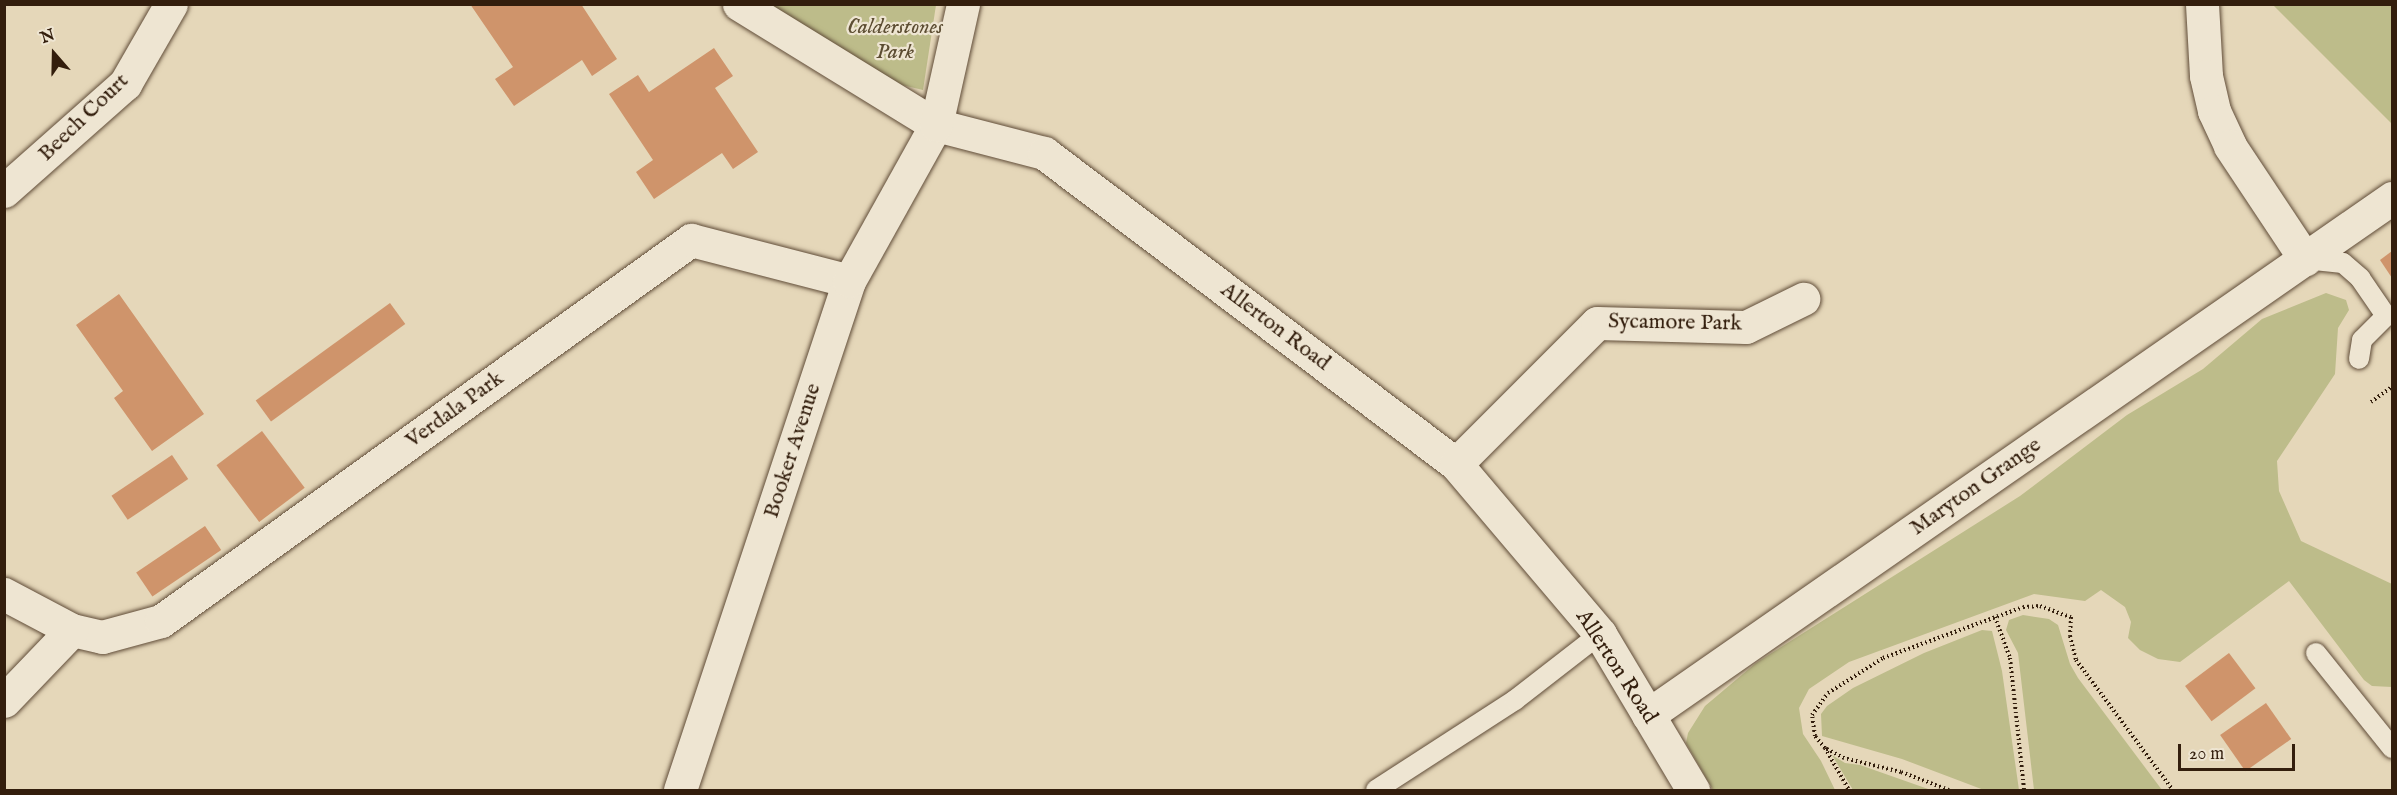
<!DOCTYPE html>
<html>
<head>
<meta charset="utf-8">
<style>
	body { margin:0 }
	#map { position:relative; width:2397px; height:795px; overflow:hidden; background:#e5d7b9; font-family:"IM FELL English",serif }
	div>[style] { position:absolute }
	[style*='--x'] { left:calc(var(--x)*1px); top:calc(var(--y)*1px); width:calc(var(--w)*1px); rotate:calc(var(--a)*1deg) }
	.green>* { inset:0; background:#bdbc8a }
	.building>* { inset:0; background:#cf946b; transform-origin:0 0 }
	.path>* { height:4px; margin-top:-2px; transform-origin:0; background:repeating-linear-gradient(90deg,#331e0d 0 1.5px,transparent 0 4.5px) }
	.roads { filter:drop-shadow(0 0 2px #604c38) drop-shadow(0 0 2px #604c38) }
	.lane>* { height:20px; margin:-10px; padding:0 10px; transform-origin:10px; border-radius:10px; background:#eee5d2 }
	.street>* { height:33px; margin:-16.5px; padding:0 16.5px; transform-origin:16.5px; border-radius:16.5px; background:#eee5d2 }
	span { translate:-50% -50%; white-space:nowrap; text-align:center; line-height:1.15; -webkit-text-stroke:4.5px #eee5d2; paint-order:stroke }
	.park-label { font-size:22px; color:#5c4d32; font-style:italic }
	.street-label { font-size:22px; color:#331e0d }
	.frame { position:absolute; inset:0; border:6px solid #331e0d; pointer-events:none }
	.north { position:absolute; left:24px; top:24px; width:60px; height:60px; -webkit-text-stroke:4px #eee5d2; paint-order:stroke; rotate:340deg; font-size:16px; font-weight:700; line-height:24px; text-align:center; color:#331e0d }
	.north::after { content:''; display:block; margin:auto; width:21px; height:27px; background:#331e0d; clip-path:polygon(50% 0,100% 100%,50% 72%,0 100%) }
	.scale { position:absolute; left:2178px; top:744px; width:117px; height:27px; box-sizing:border-box; border:3px solid #331e0d; border-top:0; padding-left:8px; font-size:18px; line-height:21px; white-space:nowrap; color:#331e0d; -webkit-text-stroke:4px #eee5d2; paint-order:stroke }
</style>
</head>
<body>
<div id="map">
	<div class="green">
		<div style="clip-path:polygon(764px 5px,936px 5px,923px 90px,902px 85px)"></div>
		<div style="clip-path:polygon(2273px 5px,2392px 5px,2392px 124px)"></div>
		<div style="clip-path:polygon(2326px 293px,2346px 300px,2349px 310px,2338px 328px,2335px 374px,2277px 461px,2279px 491px,2301px 541px,2392px 584px,2392px 687px,2372px 686px,2364px 680px,2289px 581px,2180px 662px,2158px 659px,2140px 650px,2128px 638px,2131px 622px,2125px 607px,2101px 590px,2085px 601px,2034px 594px,1849px 662px,1809px 689px,1799px 708px,1803px 734px,1821px 761px,1835px 790px,1713px 790px,1686px 743px,1688px 733px,1705px 706px,1756px 663px,2020px 496px,2127px 415px,2203px 369px,2262px 319px)"></div>
		<div style="clip-path:polygon(2023px 615px,2049px 619px,2058px 625px,2070px 664px,2078px 678px,2162px 790px,2034px 790px,2018px 653px,2006px 630px,2009px 620px)"></div>
		<div style="clip-path:polygon(1982px 630px,1992px 631px,2002px 671px,2019px 790px,1984px 790px,1902px 759px,1822px 736px,1821px 714px,1827px 706px,1853px 688px,1924px 653px)"></div>
		<div style="clip-path:polygon(1832px 755px,1845px 763px,1860px 765px,1931px 790px,1853px 790px)"></div>
	</div>
	<div class="building">
		<div style="clip-path:polygon(470px 4px,581px 4px,617px 59px,592px 76px,582px 60px,514px 106px,495px 79px,513px 67px)"></div>
		<div style="clip-path:polygon(714px 48px,733px 76px,715px 88px,758px 152px,733px 169px,722px 153px,654px 199px,636px 172px,653px 160px,609px 94px,638px 75px,649px 92px)"></div>
		<div style="clip-path:polygon(2392px 251px,2392px 278px,2380px 260px)"></div>
		<div style="clip-path:polygon(119px 294px,204px 414px,152px 451px,114px 398px,123px 391px,76px 325px)"></div>
		<div style="left:390px;top:303px;width:26px;height:166px;rotate:54deg"></div>
		<div style="left:262px;top:431px;width:71px;height:57px;rotate:53deg"></div>
		<div style="left:172px;top:455px;width:29px;height:73px;rotate:56deg"></div>
		<div style="left:205px;top:526px;width:29px;height:83px;rotate:56deg"></div>
		<div style="left:2229px;top:653px;width:44px;height:55px;rotate:53deg"></div>
		<div style="left:2266px;top:703px;width:44px;height:56px;rotate:55deg"></div>
	</div>
	<div class="path">
		<div style="--x:2371;--y:402;--w:26;--a:-36"></div>
		<div style="--x:1995;--y:617;--w:44;--a:69.9"></div>
		<div style="--x:2010;--y:658;--w:133;--a:83.9"></div>
		<div style="--x:1825;--y:748;--w:48;--a:60.3"></div>
		<div style="--x:1949;--y:790;--w:51;--a:-159.4"></div>
		<div style="--x:1901;--y:772;--w:59;--a:-166.2"></div>
		<div style="--x:1844;--y:758;--w:21;--a:-152"></div>
		<div style="--x:1825;--y:748;--w:16;--a:-130"></div>
		<div style="--x:1815;--y:736;--w:21;--a:-98"></div>
		<div style="--x:1812;--y:715;--w:27;--a:-54"></div>
		<div style="--x:1828;--y:693;--w:65;--a:-32.5"></div>
		<div style="--x:1883;--y:658;--w:149;--a:-20"></div>
		<div style="--x:2023;--y:607;--w:17;--a:-3"></div>
		<div style="--x:2040;--y:606;--w:33;--a:20"></div>
		<div style="--x:2071;--y:617;--w:19;--a:93"></div>
		<div style="--x:2070;--y:636;--w:25;--a:76"></div>
		<div style="--x:2076;--y:660;--w:162;--a:53.3"></div>
	</div>
	<div class="roads">
		<div class="lane">
			<div style="--x:2305;--y:259;--w:38;--a:6"></div>
			<div style="--x:2343;--y:263;--w:23;--a:41"></div>
			<div style="--x:2360;--y:278;--w:46;--a:55.6"></div>
			<div style="--x:2386;--y:316;--w:34;--a:135"></div>
			<div style="--x:2362;--y:340;--w:19;--a:99"></div>
			<div style="--x:2316;--y:653;--w:122;--a:51.3"></div>
			<div style="--x:1376;--y:790;--w:166;--a:-32.9"></div>
			<div style="--x:1515;--y:700;--w:108;--a:-37.8"></div>
		</div>
		<div class="street">
			<div style="--x:739;--y:4;--w:231;--a:31.6"></div>
			<div style="--x:936;--y:125;--w:112;--a:14.5"></div>
			<div style="--x:1044;--y:153;--w:516;--a:37.05"></div>
			<div style="--x:1456;--y:464;--w:223;--a:49.7"></div>
			<div style="--x:1600;--y:634;--w:182;--a:59.2"></div>
			<div style="--x:2202;--y:4;--w:72;--a:86.8"></div>
			<div style="--x:2206;--y:76;--w:36;--a:77"></div>
			<div style="--x:2214;--y:111;--w:38;--a:65"></div>
			<div style="--x:2230;--y:146;--w:136;--a:56.4"></div>
			<div style="--x:4;--y:191;--w:162;--a:-41.5"></div>
			<div style="--x:125;--y:84;--w:92;--a:-60.1"></div>
			<div style="--x:1456;--y:464;--w:199;--a:-45"></div>
			<div style="--x:1597;--y:323;--w:149;--a:1.5"></div>
			<div style="--x:1746;--y:327;--w:64;--a:-26.2"></div>
			<div style="--x:4;--y:594;--w:77;--a:27.9"></div>
			<div style="--x:72;--y:630;--w:31;--a:13"></div>
			<div style="--x:102;--y:637;--w:61;--a:-15.2"></div>
			<div style="--x:161;--y:621;--w:653;--a:-35.71"></div>
			<div style="--x:691;--y:240;--w:163;--a:14.5"></div>
			<div style="--x:4;--y:701;--w:98;--a:-46.2"></div>
			<div style="--x:1648;--y:715;--w:906;--a:-34.8"></div>
			<div style="--x:680;--y:790;--w:536;--a:-71.63"></div>
			<div style="--x:849;--y:281;--w:179;--a:-60.9"></div>
			<div style="--x:936;--y:125;--w:124;--a:-77.4"></div>
		</div>
	</div>
	<div class="park-label">
		<span style="left:895px;top:40px">Calderstones<br>Park</span>
	</div>
	<div class="street-label">
		<span style="left:84px;top:118px;rotate:-44deg">Beech Court</span>
		<span style="left:1675px;top:323px;rotate:1deg">Sycamore Park</span>
		<span style="left:1275px;top:327px;rotate:37deg">Allerton Road</span>
		<span style="left:455px;top:410px;rotate:-36deg">Verdala Park</span>
		<span style="left:793px;top:451px;rotate:-72deg">Booker Avenue</span>
		<span style="left:1976px;top:487px;rotate:-35deg">Maryton Grange</span>
		<span style="left:1616px;top:667px;rotate:57deg">Allerton Road</span>
	</div>
	<div class="frame"></div>
	<div class="north">N</div>
	<div class="scale">20 m</div>
</div>
</body>
</html>
